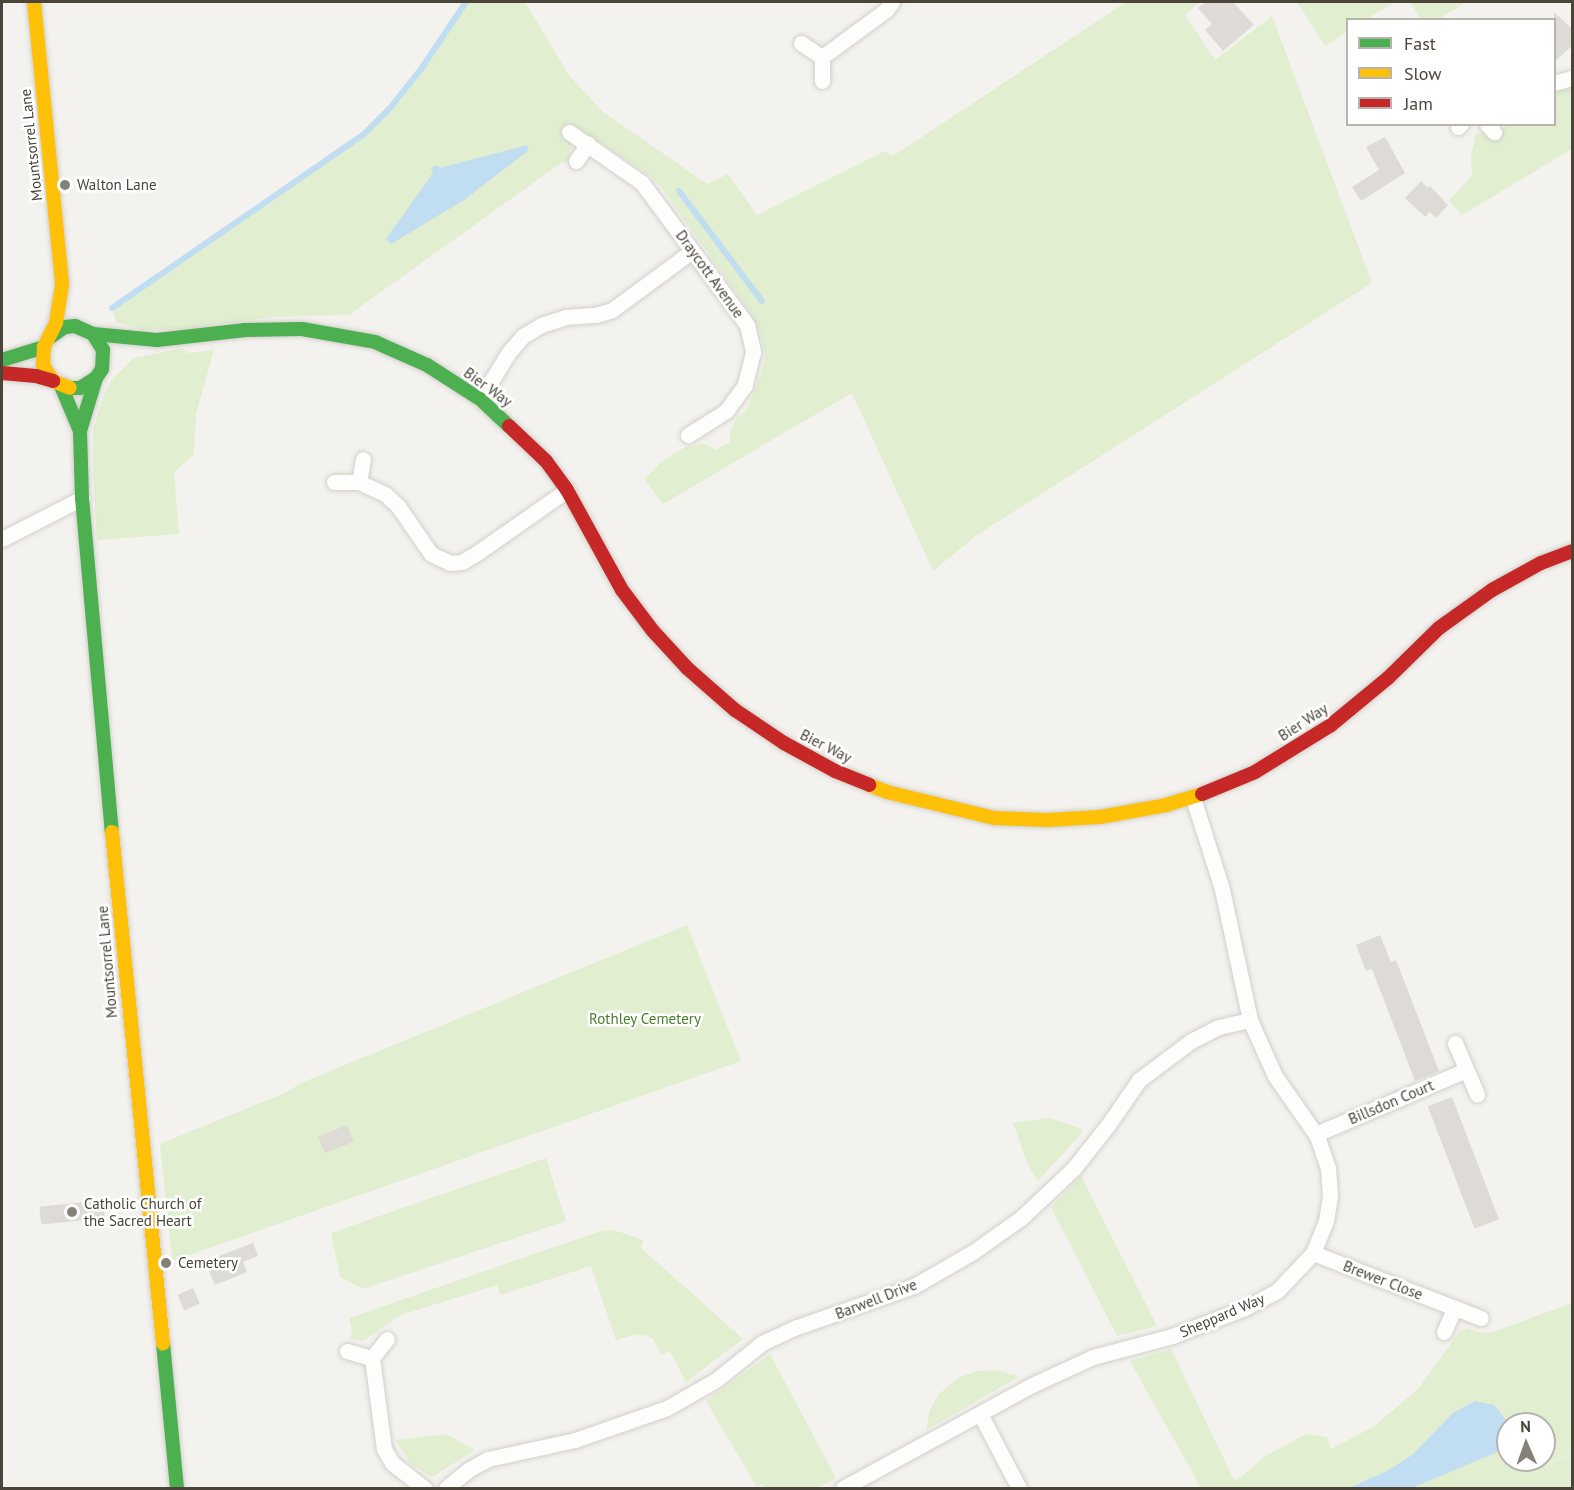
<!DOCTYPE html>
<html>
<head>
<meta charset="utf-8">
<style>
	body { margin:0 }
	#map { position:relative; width:1574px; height:1490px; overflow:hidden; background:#f4f2ee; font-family:"PT Sans",sans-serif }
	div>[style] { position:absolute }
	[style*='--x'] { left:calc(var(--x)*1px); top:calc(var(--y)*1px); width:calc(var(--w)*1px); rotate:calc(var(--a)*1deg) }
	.green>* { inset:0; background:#e1eecf }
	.water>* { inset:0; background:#c0ddf1 }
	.stream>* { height:6px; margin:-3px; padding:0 3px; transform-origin:3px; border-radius:3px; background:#c0ddf1 }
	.building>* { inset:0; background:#dedbd6; transform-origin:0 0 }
	.roads { filter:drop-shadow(0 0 2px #d2d0cb) drop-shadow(0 0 2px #d2d0cb) }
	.street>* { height:15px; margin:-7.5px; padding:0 7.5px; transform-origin:7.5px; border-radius:7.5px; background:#fdfdfc }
	.fast>* { height:14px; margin:-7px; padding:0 7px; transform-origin:7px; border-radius:7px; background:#4caf50 }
	.slow>* { height:14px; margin:-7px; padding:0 7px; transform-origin:7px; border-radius:7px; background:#ffc107 }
	.jam>* { height:14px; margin:-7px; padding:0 7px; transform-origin:7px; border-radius:7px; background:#c62828 }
	.dots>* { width:16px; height:16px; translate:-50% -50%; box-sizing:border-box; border:3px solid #fff; border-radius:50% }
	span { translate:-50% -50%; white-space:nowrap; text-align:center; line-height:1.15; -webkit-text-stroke:5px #fff; paint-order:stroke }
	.street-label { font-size:15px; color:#4b4439 }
	.poi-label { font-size:15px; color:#4b4439 }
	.left { translate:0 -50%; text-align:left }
	.park-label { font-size:15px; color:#4a7f2a }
	.frame { position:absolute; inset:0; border:3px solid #4b4439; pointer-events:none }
	.legend { position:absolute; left:1346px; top:18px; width:210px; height:108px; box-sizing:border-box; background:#fff; border:2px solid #b7b4b0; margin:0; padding:8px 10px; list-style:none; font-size:18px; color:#4b4439 }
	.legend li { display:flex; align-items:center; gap:12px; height:30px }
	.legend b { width:30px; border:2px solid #b7b4b0 }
	.north { position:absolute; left:1496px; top:1412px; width:60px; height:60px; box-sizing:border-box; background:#fff; border:2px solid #b7b4b0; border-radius:50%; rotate:358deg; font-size:16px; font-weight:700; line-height:24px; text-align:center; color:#4b4439 }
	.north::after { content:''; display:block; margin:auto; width:21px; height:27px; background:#868178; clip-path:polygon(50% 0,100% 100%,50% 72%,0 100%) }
</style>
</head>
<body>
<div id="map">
	<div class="green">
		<div style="clip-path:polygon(466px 2px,525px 2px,569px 75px,602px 111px,707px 184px,728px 174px,757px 215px,885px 151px,893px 156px,1126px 2px,1200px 2px,1185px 15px,1215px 60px,1272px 16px,1372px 283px,977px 535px,933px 571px,852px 393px,663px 504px,644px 479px,662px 461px,685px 447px,705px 444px,715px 450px,730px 442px,730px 432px,736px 419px,747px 409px,762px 371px,765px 355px,760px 332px,749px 311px,661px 187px,650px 176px,569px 122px,562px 133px,571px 142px,569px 162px,561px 163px,349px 315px,273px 317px,183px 329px,144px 330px,116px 322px,112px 308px,363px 135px,390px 108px,421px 69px)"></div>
		<div style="clip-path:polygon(1297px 2px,1390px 2px,1392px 4px,1367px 19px,1348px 20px,1347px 32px,1325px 46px)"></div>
		<div style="clip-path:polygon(1410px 2px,1466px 2px,1438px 20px,1421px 19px)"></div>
		<div style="clip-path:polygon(1572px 83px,1572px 149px,1462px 215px,1449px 201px,1472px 175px,1471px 156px,1476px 134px,1499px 131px,1506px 125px,1554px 124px,1555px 87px)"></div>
		<div style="clip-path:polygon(182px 348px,188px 353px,214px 350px,196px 414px,194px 454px,174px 472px,179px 534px,97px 540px,93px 472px,93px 430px,104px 395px,112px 379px,134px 358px)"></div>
		<div style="clip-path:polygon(687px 925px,741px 1061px,172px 1261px,160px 1144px,285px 1093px,301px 1083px)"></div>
		<div style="clip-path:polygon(1050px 1118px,1082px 1129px,1081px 1134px,1038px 1181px,1028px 1165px,1013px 1123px)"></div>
		<div style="clip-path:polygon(546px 1158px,566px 1221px,363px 1289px,340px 1277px,331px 1233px)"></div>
		<div style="clip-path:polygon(1081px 1176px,1157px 1326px,1117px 1336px,1051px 1207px)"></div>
		<div style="clip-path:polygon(614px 1230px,643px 1240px,641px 1248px,743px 1339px,686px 1382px,670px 1351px,662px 1355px,653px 1339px,646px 1335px,637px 1334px,616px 1340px,591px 1266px,501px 1295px,497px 1285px,401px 1315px,363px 1341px,350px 1339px,352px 1330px,349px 1318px,601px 1231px)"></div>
		<div style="clip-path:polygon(evenodd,1572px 1303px,1572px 1453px,1505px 1482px,1572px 1454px,1572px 1488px,1195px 1488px,1200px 1486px,1130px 1361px,1171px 1349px,1234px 1480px,1244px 1475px,1264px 1457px,1306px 1434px,1327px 1437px,1331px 1449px,1373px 1427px,1418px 1389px,1460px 1331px,1468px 1328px,1480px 1333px,1493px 1332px,1572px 1303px,1508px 1424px,1544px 1424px,1544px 1460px,1508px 1460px,1508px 1424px)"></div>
		<div style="clip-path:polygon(770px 1354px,836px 1478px,818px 1488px,765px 1488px,762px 1484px,757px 1487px,706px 1401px)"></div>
		<div style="clip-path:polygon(994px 1370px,1020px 1376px,926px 1430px,930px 1410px,939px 1394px,958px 1378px,977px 1371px)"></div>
		<div style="clip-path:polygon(446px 1434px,475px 1450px,432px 1477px,411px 1464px,395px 1440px)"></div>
	</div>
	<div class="water">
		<div style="clip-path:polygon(527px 145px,529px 150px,464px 200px,391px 244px,386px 239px,433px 173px,431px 168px,436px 165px,440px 168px)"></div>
		<div style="clip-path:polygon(1475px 1401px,1494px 1405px,1507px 1421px,1508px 1439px,1502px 1450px,1412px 1488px,1349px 1488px,1389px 1470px,1412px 1455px,1453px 1413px)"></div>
	</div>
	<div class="stream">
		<div style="--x:679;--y:191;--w:138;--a:53"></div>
		<div style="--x:112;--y:308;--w:305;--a:-34.6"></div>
		<div style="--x:363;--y:135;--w:38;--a:-45"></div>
		<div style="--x:390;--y:108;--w:50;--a:-51.5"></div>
		<div style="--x:421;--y:69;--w:81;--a:-56.1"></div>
	</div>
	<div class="building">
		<div style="clip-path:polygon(1206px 2px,1233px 2px,1254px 25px,1223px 51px,1205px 30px,1212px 24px,1198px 8px)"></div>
		<div style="clip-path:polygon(1554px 12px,1572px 29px,1572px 46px,1554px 62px)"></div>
		<div style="clip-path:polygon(1385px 137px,1405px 173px,1361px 201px,1352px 187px,1379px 170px,1366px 147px)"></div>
		<div style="clip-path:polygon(1421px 181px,1428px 188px,1430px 186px,1448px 205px,1436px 218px,1430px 212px,1425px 217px,1405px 198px)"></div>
		<div style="clip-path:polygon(1380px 935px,1391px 962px,1396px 960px,1439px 1071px,1415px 1081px,1372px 969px,1366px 971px,1356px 945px)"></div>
		<div style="left:1452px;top:1097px;width:131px;height:26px;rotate:69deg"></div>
		<div style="left:347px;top:1125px;width:18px;height:31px;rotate:68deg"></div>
		<div style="left:103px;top:1200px;width:18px;height:64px;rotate:84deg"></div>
		<div style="clip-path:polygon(253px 1243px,258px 1256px,243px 1262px,247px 1272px,215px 1285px,206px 1264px,212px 1262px,211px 1259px)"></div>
		<div style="left:193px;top:1288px;width:17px;height:17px;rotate:66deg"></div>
	</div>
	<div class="roads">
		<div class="street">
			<div style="--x:801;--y:43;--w:25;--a:34"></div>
			<div style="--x:822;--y:57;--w:24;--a:90"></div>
			<div style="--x:822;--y:57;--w:79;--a:-36.3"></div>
			<div style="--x:886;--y:10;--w:10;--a:-53"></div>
			<div style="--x:1554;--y:83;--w:19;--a:-16"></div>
			<div style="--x:1487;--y:124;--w:11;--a:49"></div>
			<div style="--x:1458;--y:127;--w:4;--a:-45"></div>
			<div style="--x:569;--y:132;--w:89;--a:34.9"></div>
			<div style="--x:642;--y:183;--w:177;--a:53.5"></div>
			<div style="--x:747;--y:325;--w:28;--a:77"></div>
			<div style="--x:753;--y:352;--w:34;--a:104"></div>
			<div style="--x:745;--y:385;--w:32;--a:126"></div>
			<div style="--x:726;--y:411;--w:45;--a:147.7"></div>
			<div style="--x:576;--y:161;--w:21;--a:-55"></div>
			<div style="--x:480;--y:399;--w:55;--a:-58.3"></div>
			<div style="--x:509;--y:352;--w:21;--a:-49"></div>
			<div style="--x:523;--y:336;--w:21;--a:-31"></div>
			<div style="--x:541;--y:325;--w:25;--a:-18"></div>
			<div style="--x:565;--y:317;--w:31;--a:-4"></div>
			<div style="--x:596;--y:315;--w:17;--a:-17"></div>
			<div style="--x:612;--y:310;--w:99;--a:-36.4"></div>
			<div style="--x:334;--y:482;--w:25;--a:0"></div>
			<div style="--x:359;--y:482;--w:29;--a:25"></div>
			<div style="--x:385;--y:494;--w:18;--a:43"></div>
			<div style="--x:398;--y:506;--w:58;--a:55.5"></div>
			<div style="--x:431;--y:554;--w:21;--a:25"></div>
			<div style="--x:450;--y:563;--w:12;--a:-5"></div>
			<div style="--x:462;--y:562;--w:17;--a:-31"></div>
			<div style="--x:477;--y:553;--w:110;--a:-35"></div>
			<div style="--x:359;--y:482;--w:23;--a:-80"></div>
			<div style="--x:2;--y:539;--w:90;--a:-27.1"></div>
			<div style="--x:1455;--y:1043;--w:56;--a:66.7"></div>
			<div style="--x:1316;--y:1134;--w:163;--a:-23.1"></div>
			<div style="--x:1313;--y:1253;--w:180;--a:21.2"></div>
			<div style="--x:1444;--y:1332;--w:26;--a:-67"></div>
			<div style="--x:347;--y:1351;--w:26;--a:16"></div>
			<div style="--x:372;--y:1358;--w:24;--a:-52"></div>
			<div style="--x:372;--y:1358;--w:92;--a:82.5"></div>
			<div style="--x:384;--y:1449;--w:16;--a:60"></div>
			<div style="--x:392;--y:1463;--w:41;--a:38"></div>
			<div style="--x:980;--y:1414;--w:84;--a:62.2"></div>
			<div style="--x:446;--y:1488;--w:28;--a:-39"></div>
			<div style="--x:468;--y:1470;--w:23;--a:-29"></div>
			<div style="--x:488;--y:1459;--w:89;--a:-12.3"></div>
			<div style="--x:575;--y:1440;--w:97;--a:-19.2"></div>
			<div style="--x:667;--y:1408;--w:56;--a:-29.7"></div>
			<div style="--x:716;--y:1380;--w:59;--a:-38.8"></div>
			<div style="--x:762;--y:1343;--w:38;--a:-25"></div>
			<div style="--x:797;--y:1327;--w:124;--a:-19.3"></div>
			<div style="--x:914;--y:1286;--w:68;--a:-30"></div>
			<div style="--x:973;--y:1252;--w:59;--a:-35.3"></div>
			<div style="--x:1021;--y:1218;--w:73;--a:-43.3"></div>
			<div style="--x:1074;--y:1168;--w:55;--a:-51.7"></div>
			<div style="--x:1108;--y:1125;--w:55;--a:-55.4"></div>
			<div style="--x:1139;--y:1080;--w:65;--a:-36.9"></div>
			<div style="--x:1191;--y:1041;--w:31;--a:-27"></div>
			<div style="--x:1219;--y:1027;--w:32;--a:-13"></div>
			<div style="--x:843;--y:1488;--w:215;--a:-28.6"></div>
			<div style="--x:1032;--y:1385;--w:67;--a:-24.7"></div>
			<div style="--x:1093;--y:1357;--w:82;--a:-14.9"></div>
			<div style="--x:1172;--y:1336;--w:78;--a:-21"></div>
			<div style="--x:1245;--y:1308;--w:36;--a:-28"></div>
			<div style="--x:1277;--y:1291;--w:52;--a:-46.5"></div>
			<div style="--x:1313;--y:1253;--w:35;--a:-68"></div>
			<div style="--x:1326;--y:1221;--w:25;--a:-81"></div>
			<div style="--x:1330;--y:1196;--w:28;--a:-94"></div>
			<div style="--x:1328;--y:1168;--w:34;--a:-109"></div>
			<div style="--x:1317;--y:1136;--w:73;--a:-125"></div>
			<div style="--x:1275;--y:1076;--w:61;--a:-114.1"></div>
			<div style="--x:1250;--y:1020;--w:134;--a:-102.1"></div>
			<div style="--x:1222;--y:889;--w:96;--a:-107.7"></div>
		</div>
		<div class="fast">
			<div style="--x:93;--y:334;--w:64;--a:5.4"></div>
			<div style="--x:157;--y:340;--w:89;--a:-6.5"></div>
			<div style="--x:245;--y:330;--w:57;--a:-1"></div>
			<div style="--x:302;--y:329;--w:74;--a:10.1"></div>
			<div style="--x:375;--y:342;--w:57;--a:23.9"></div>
			<div style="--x:427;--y:365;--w:63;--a:32.7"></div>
			<div style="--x:480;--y:399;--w:40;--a:43"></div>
			<div style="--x:49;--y:338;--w:19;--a:-35"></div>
			<div style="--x:65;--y:327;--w:10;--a:-6"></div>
			<div style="--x:75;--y:326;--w:20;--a:24"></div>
			<div style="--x:93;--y:334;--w:19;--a:58"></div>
			<div style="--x:103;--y:350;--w:19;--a:93"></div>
			<div style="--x:102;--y:369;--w:11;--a:124"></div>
			<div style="--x:96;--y:378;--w:19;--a:148"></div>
			<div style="--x:80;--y:388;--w:10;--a:180"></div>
			<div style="--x:2;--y:360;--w:44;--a:-17.2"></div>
			<div style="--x:61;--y:386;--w:49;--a:67.1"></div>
			<div style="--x:80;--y:431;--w:67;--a:88.3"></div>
			<div style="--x:82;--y:498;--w:335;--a:84.9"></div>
			<div style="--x:80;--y:431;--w:55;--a:-73.2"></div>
			<div style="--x:163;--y:1343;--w:146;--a:84.5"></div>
		</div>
		<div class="slow">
			<div style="--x:34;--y:2;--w:284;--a:84.3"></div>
			<div style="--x:62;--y:285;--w:38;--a:99"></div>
			<div style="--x:56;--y:323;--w:27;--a:117"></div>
			<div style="--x:44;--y:347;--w:18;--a:93"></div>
			<div style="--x:43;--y:365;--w:19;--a:58"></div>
			<div style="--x:53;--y:381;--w:18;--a:22"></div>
			<div style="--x:869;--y:785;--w:19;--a:21"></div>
			<div style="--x:887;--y:792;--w:110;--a:13.7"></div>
			<div style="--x:994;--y:818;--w:53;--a:2.2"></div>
			<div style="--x:1047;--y:820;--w:53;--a:-3.2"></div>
			<div style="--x:1100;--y:817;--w:67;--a:-10.3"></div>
			<div style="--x:1166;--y:805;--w:38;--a:-17"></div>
			<div style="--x:112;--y:832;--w:514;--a:84.3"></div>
		</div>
		<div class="jam">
			<div style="--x:2;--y:373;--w:34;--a:5"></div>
			<div style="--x:36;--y:376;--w:18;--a:16"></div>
			<div style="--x:509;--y:426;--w:51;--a:43.4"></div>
			<div style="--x:546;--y:461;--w:36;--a:54"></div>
			<div style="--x:567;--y:490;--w:114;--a:61.2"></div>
			<div style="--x:622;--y:590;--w:51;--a:52.9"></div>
			<div style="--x:653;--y:631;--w:50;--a:47.4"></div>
			<div style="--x:687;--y:668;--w:64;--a:41.2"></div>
			<div style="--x:735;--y:710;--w:59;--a:34"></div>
			<div style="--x:784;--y:743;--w:58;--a:28.8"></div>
			<div style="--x:835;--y:771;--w:37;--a:22"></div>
			<div style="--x:1202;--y:794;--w:57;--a:-22.5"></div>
			<div style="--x:1255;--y:772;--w:89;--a:-31.7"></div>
			<div style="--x:1331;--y:725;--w:74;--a:-39.5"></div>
			<div style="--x:1388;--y:678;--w:71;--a:-44.4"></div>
			<div style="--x:1439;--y:628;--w:65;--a:-35.6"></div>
			<div style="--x:1492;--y:590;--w:56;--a:-28.9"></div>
			<div style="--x:1541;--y:563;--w:33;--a:-21"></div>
		</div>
	</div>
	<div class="dots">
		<div style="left:65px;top:185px;background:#868178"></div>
		<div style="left:72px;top:1212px;background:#868178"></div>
		<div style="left:166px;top:1263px;background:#868178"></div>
	</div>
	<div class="street-label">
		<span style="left:31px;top:145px;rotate:-96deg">Mountsorrel Lane</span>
		<span style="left:710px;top:274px;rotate:54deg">Draycott Avenue</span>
		<span style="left:488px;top:387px;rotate:36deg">Bier Way</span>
		<span style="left:1303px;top:722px;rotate:-33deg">Bier Way</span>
		<span style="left:826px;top:746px;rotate:27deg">Bier Way</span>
		<span style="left:107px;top:962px;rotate:-95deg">Mountsorrel Lane</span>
		<span style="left:1391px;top:1102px;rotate:-23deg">Billsdon Court</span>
		<span style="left:1383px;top:1280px;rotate:21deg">Brewer Close</span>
		<span style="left:876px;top:1299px;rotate:-21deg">Barwell Drive</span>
		<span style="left:1222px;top:1315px;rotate:-23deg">Sheppard Way</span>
	</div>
	<div class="poi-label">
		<span class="left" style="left:77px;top:185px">Walton Lane</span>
		<span class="left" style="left:84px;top:1212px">Catholic Church of<br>the Sacred Heart</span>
		<span class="left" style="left:178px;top:1263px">Cemetery</span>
	</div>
	<div class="park-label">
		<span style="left:645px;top:1019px">Rothley Cemetery</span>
	</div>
	<div class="frame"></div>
	<ul class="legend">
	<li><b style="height:8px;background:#4caf50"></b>Fast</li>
	<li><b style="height:8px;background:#ffc107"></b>Slow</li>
	<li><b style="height:8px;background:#c62828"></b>Jam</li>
	</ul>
	<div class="north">N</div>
</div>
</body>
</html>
